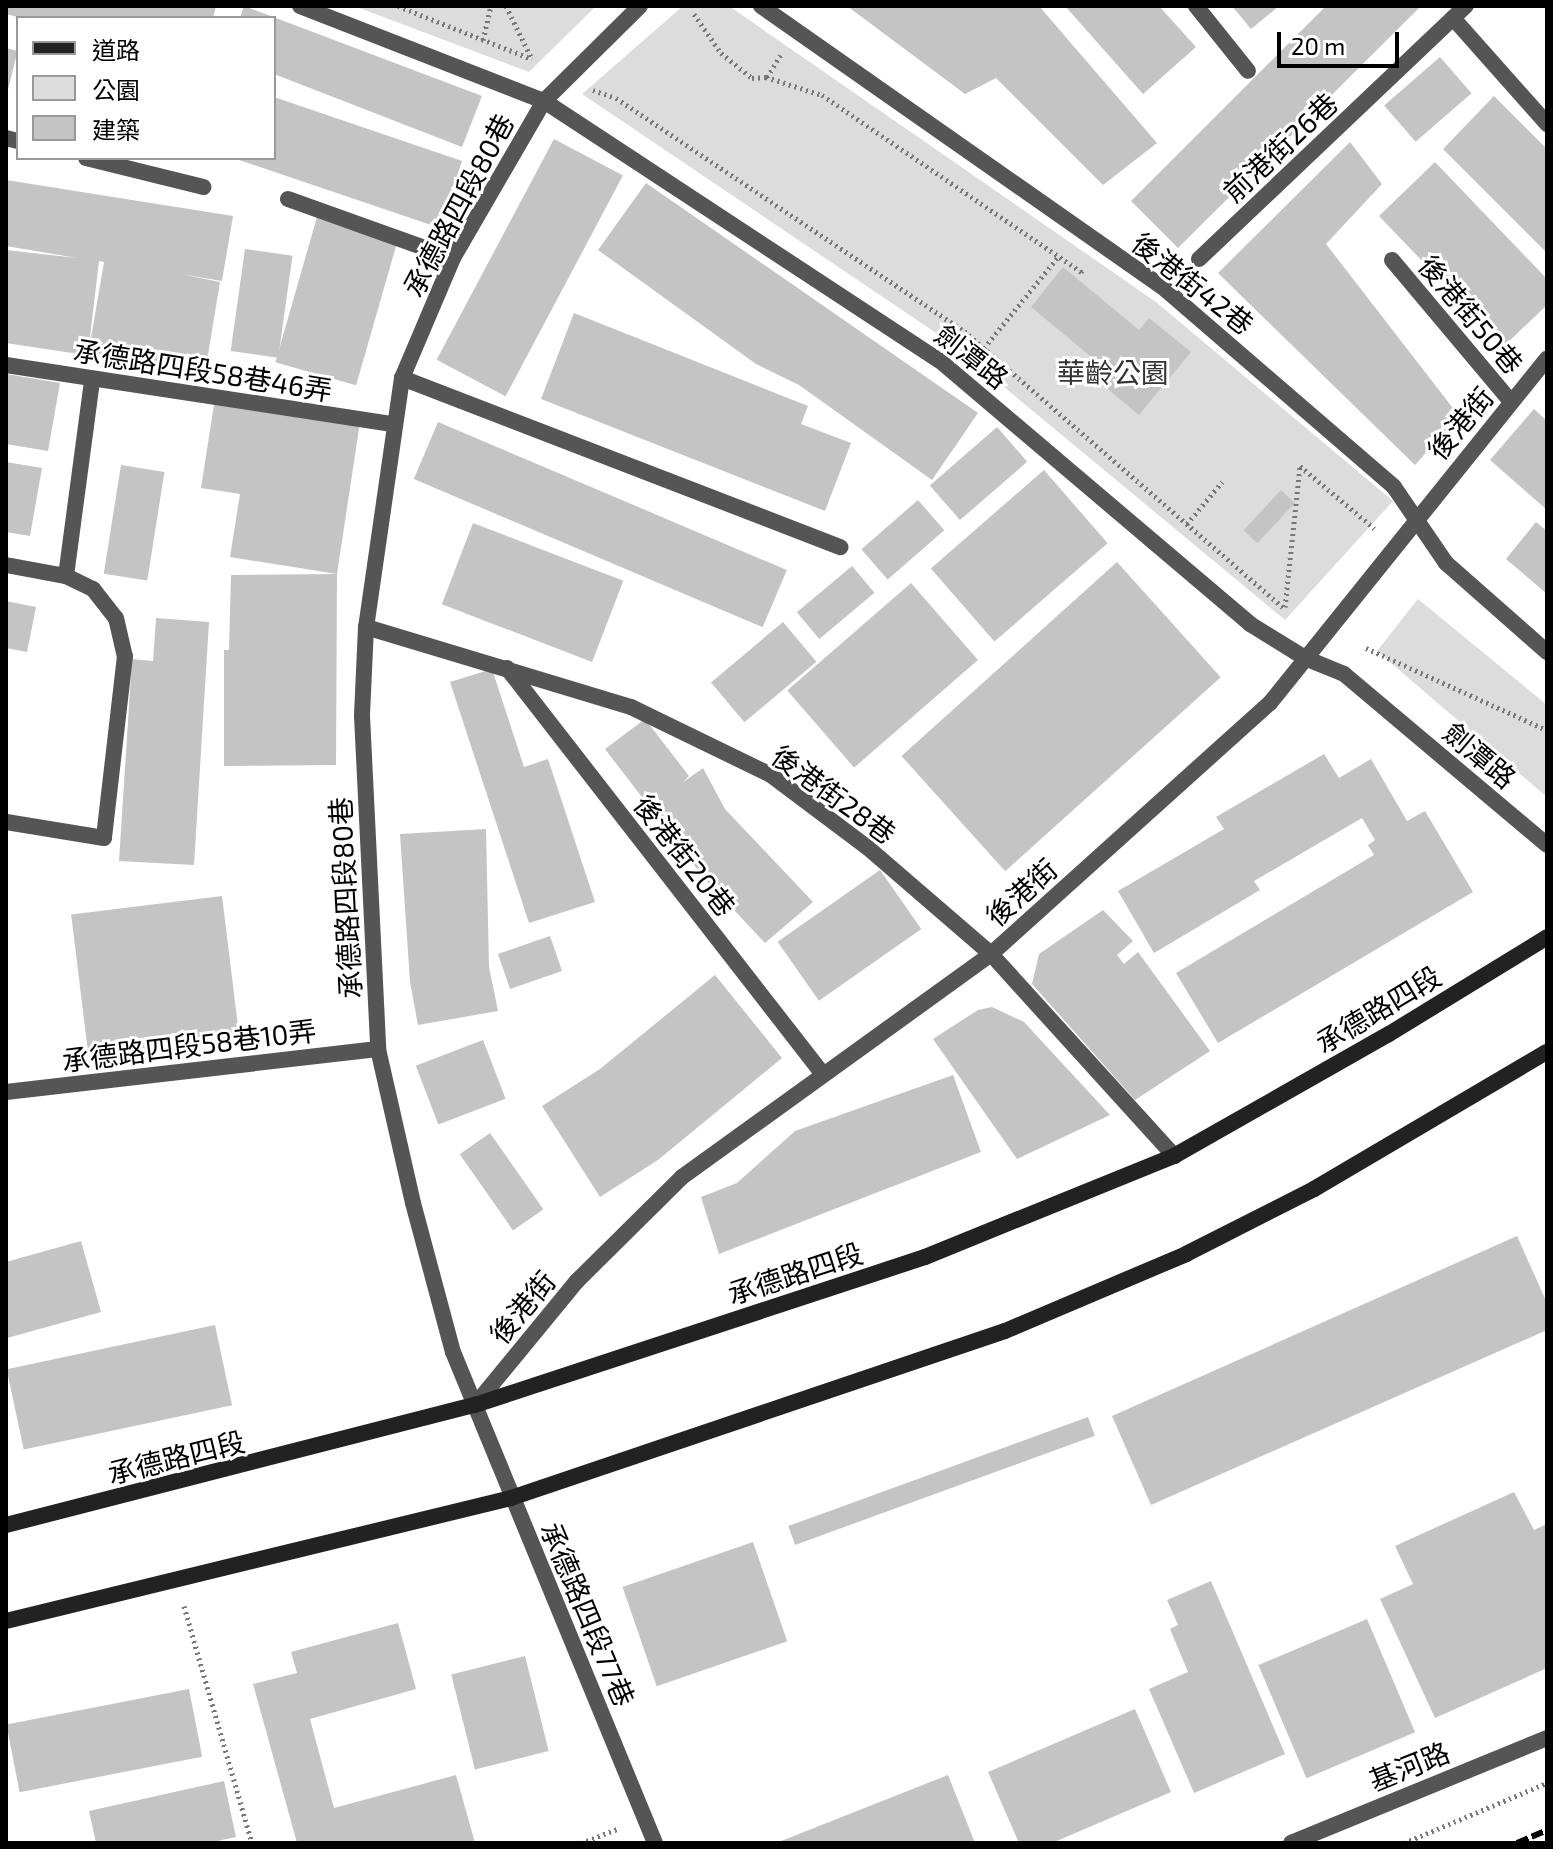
<!DOCTYPE html>
<html>
<head>
<meta charset="utf-8">
<style>
	body { margin:0 }
	#map { position:relative; width:1553px; height:1849px; overflow:hidden; background:#fff; font-family:"Exo 2","Noto Sans TC",sans-serif }
	div>[style] { position:absolute }
	[style*='--x'] { left:calc(var(--x)*1px); top:calc(var(--y)*1px); width:calc(var(--w)*1px); rotate:calc(var(--a)*1deg) }
	.green>* { inset:0; background:#dcdcdc }
	.building>* { inset:0; background:#c4c4c4; transform-origin:0 0 }
	.path>* { height:5px; margin-top:-2.5px; transform-origin:0; background:repeating-linear-gradient(90deg,#777 0 2px,transparent 0 6px) }
	.service>* { height:16px; margin:-8px; padding:0 8px; transform-origin:8px; border-radius:8px; background:#555 }
	.minor>* { height:16px; margin:-8px; padding:0 8px; transform-origin:8px; border-radius:8px; background:#555 }
	.secondary>* { height:16px; margin:-8px; padding:0 8px; transform-origin:8px; border-radius:8px; background:#222 }
	.rail>* { height:6px; margin-top:-3px; transform-origin:0; background:repeating-linear-gradient(90deg,#000 0 12px,transparent 0 16px) }
	span { translate:-50% -50%; white-space:nowrap; text-align:center; line-height:1.15; -webkit-text-stroke:6px #fff; paint-order:stroke }
	.street-label { font-size:28px; color:#000 }
	.park-label { font-size:28px; color:#333 }
	.frame { position:absolute; inset:0; border:8px solid #000; pointer-events:none }
	.legend { position:absolute; left:16px; top:16px; width:260px; height:144px; box-sizing:border-box; background:#fff; border:2px solid #999; margin:0; padding:10px 14px; list-style:none; font-size:24px; color:#000 }
	.legend li { display:flex; align-items:center; gap:16px; height:40px }
	.legend b { width:40px; border:2px solid #999 }
	.scale { position:absolute; left:1277px; top:32px; width:122px; height:36px; box-sizing:border-box; border:4px solid #000; border-top:0; padding-left:10px; font-size:24px; line-height:28px; white-space:nowrap; color:#000; -webkit-text-stroke:6px #fff; paint-order:stroke }
</style>
</head>
<body>
<div id="map">
	<div class="green">
		<div style="clip-path:polygon(354px 6px,596px 6px,529px 72px)"></div>
		<div style="clip-path:polygon(683px 6px,729px 6px,1156px 302px,1393px 501px,1285px 620px,951px 343px,582px 94px)"></div>
		<div style="clip-path:polygon(1418px 599px,1547px 705px,1547px 797px,1377px 651px)"></div>
	</div>
	<div class="building">
		<div style="clip-path:polygon(6px 6px,216px 6px,213px 18px,22px 18px,6px 14px)"></div>
		<div style="clip-path:polygon(244px 6px,482px 96px,462px 147px,274px 74px,274px 18px,240px 18px)"></div>
		<div style="clip-path:polygon(847px 6px,1039px 6px,1157px 143px,1103px 185px,996px 78px,965px 94px)"></div>
		<div style="clip-path:polygon(1065px 6px,1159px 6px,1196px 47px,1143px 94px)"></div>
		<div style="clip-path:polygon(1232px 6px,1279px 6px,1251px 29px)"></div>
		<div style="clip-path:polygon(1326px 6px,1421px 6px,1178px 248px,1131px 201px)"></div>
		<div style="left:6px;top:48px;width:12px;height:63px;rotate:14deg"></div>
		<div style="left:1440px;top:57px;width:48px;height:74px;rotate:49deg"></div>
		<div style="clip-path:polygon(1494px 96px,1547px 149px,1547px 253px,1443px 149px)"></div>
		<div style="clip-path:polygon(274px 97px,462px 161px,440px 228px,236px 159px,274px 158px)"></div>
		<div style="left:554px;top:139px;width:78px;height:250px;rotate:28deg"></div>
		<div style="clip-path:polygon(1350px 142px,1382px 184px,1326px 244px,1459px 416px,1415px 465px,1218px 273px)"></div>
		<div style="clip-path:polygon(1435px 162px,1547px 279px,1547px 305px,1504px 346px,1379px 216px)"></div>
		<div style="clip-path:polygon(evenodd,6px 180px,233px 216px,222px 281px,180px 274px,220px 282px,205px 373px,6px 343px,6px 250px,77px 258px,6px 246px,6px 180px,99px 261px,104px 262px,91px 338px,90px 337px,99px 261px)"></div>
		<div style="clip-path:polygon(646px 183px,978px 413px,932px 480px,799px 385px,756px 364px,598px 250px)"></div>
		<div style="left:317px;top:217px;width:84px;height:151px;rotate:16deg"></div>
		<div style="left:245px;top:249px;width:48px;height:103px;rotate:8deg"></div>
		<div style="clip-path:polygon(1063px 267px,1139px 330px,1149px 318px,1191px 352px,1139px 415px,1098px 381px,1107px 370px,1031px 307px)"></div>
		<div style="clip-path:polygon(574px 313px,808px 406px,801px 424px,851px 443px,825px 511px,541px 399px)"></div>
		<div style="clip-path:polygon(6px 374px,60px 383px,48px 451px,6px 444px)"></div>
		<div style="clip-path:polygon(215px 398px,360px 422px,337px 574px,230px 557px,240px 494px,201px 488px)"></div>
		<div style="clip-path:polygon(1534px 409px,1547px 421px,1547px 510px,1490px 460px)"></div>
		<div style="left:438px;top:422px;width:379px;height:62px;rotate:23deg"></div>
		<div style="left:997px;top:427px;width:46px;height:89px;rotate:49deg"></div>
		<div style="clip-path:polygon(6px 462px,42px 468px,30px 536px,6px 532px)"></div>
		<div style="left:121px;top:465px;width:44px;height:110px;rotate:9deg"></div>
		<div style="left:1044px;top:470px;width:97px;height:150px;rotate:49deg"></div>
		<div style="left:1281px;top:490px;width:19px;height:55px;rotate:43deg"></div>
		<div style="left:918px;top:500px;width:40px;height:75px;rotate:49deg"></div>
		<div style="clip-path:polygon(1536px 522px,1547px 531px,1547px 594px,1506px 559px)"></div>
		<div style="left:473px;top:523px;width:161px;height:87px;rotate:21deg"></div>
		<div style="left:1117px;top:562px;width:155px;height:290px;rotate:48deg"></div>
		<div style="left:852px;top:566px;width:35px;height:72px;rotate:50deg"></div>
		<div style="clip-path:polygon(337px 574px,336px 765px,224px 766px,224px 650px,229px 650px,231px 575px)"></div>
		<div style="left:911px;top:583px;width:102px;height:164px;rotate:49deg"></div>
		<div style="clip-path:polygon(6px 601px,36px 607px,27px 652px,6px 648px)"></div>
		<div style="clip-path:polygon(156px 618px,209px 622px,194px 865px,119px 861px,132px 659px,153px 661px)"></div>
		<div style="left:783px;top:622px;width:52px;height:94px;rotate:50deg"></div>
		<div style="clip-path:polygon(492px 669px,524px 767px,548px 759px,595px 902px,529px 923px,450px 682px)"></div>
		<div style="clip-path:polygon(645px 719px,689px 776px,682px 783px,703px 768px,725px 809px,813px 902px,765px 943px,704px 878px,605px 749px)"></div>
		<div style="clip-path:polygon(1324px 754px,1339px 778px,1371px 759px,1407px 821px,1425px 811px,1473px 892px,1218px 1043px,1176px 973px,1374px 855px,1368px 845px,1375px 840px,1362px 818px,1254px 881px,1260px 890px,1154px 953px,1118px 891px,1224px 829px,1216px 817px)"></div>
		<div style="clip-path:polygon(486px 829px,489px 967px,498px 1011px,418px 1025px,410px 982px,400px 834px)"></div>
		<div style="left:880px;top:870px;width:72px;height:125px;rotate:55deg"></div>
		<div style="left:222px;top:896px;width:141px;height:152px;rotate:83deg"></div>
		<div style="clip-path:polygon(1103px 910px,1133px 941px,1117px 955px,1124px 964px,1138px 952px,1210px 1051px,1135px 1100px,1032px 984px,1039px 954px)"></div>
		<div style="left:550px;top:936px;width:37px;height:55px;rotate:71deg"></div>
		<div style="clip-path:polygon(715px 975px,782px 1058px,658px 1160px,600px 1197px,542px 1106px,600px 1069px)"></div>
		<div style="clip-path:polygon(992px 1007px,1024px 1022px,1110px 1115px,1017px 1159px,933px 1039px,978px 1010px)"></div>
		<div style="left:483px;top:1040px;width:63px;height:72px;rotate:69deg"></div>
		<div style="clip-path:polygon(953px 1075px,981px 1152px,719px 1254px,701px 1197px,737px 1183px,795px 1131px)"></div>
		<div style="left:490px;top:1133px;width:93px;height:37px;rotate:55deg"></div>
		<div style="clip-path:polygon(1517px 1236px,1547px 1303px,1547px 1330px,1151px 1505px,1112px 1416px)"></div>
		<div style="clip-path:polygon(81px 1241px,101px 1312px,7px 1338px,6px 1262px)"></div>
		<div style="left:215px;top:1325px;width:82px;height:213px;rotate:78deg"></div>
		<div style="left:1088px;top:1417px;width:20px;height:319px;rotate:70deg"></div>
		<div style="clip-path:polygon(1514px 1492px,1534px 1530px,1547px 1524px,1547px 1668px,1435px 1718px,1380px 1599px,1413px 1584px,1395px 1546px)"></div>
		<div style="left:753px;top:1542px;width:105px;height:138px;rotate:71deg"></div>
		<div style="clip-path:polygon(1211px 1581px,1285px 1754px,1194px 1793px,1149px 1689px,1188px 1672px,1170px 1629px,1178px 1625px,1167px 1600px)"></div>
		<div style="left:1367px;top:1619px;width:123px;height:118px;rotate:67deg"></div>
		<div style="clip-path:polygon(398px 1623px,416px 1689px,310px 1719px,334px 1808px,456px 1775px,475px 1843px,297px 1843px,253px 1684px,297px 1673px,291px 1652px)"></div>
		<div style="left:525px;top:1656px;width:98px;height:76px;rotate:76deg"></div>
		<div style="left:189px;top:1689px;width:69px;height:186px;rotate:79deg"></div>
		<div style="clip-path:polygon(1135px 1709px,1171px 1792px,1052px 1843px,1019px 1843px,988px 1772px)"></div>
		<div style="clip-path:polygon(948px 1775px,975px 1843px,776px 1843px)"></div>
		<div style="clip-path:polygon(224px 1781px,236px 1837px,208px 1843px,96px 1843px,89px 1811px)"></div>
	</div>
	<div class="path">
		<div style="--x:398;--y:6;--w:144;--a:21.6"></div>
		<div style="--x:506;--y:6;--w:59;--a:63.9"></div>
		<div style="--x:694;--y:14;--w:47;--a:55.3"></div>
		<div style="--x:721;--y:53;--w:40;--a:39"></div>
		<div style="--x:752;--y:78;--w:14;--a:-4"></div>
		<div style="--x:766;--y:77;--w:59;--a:17.8"></div>
		<div style="--x:822;--y:95;--w:314;--a:34.3"></div>
		<div style="--x:1081;--y:272;--w:5;--a:-53"></div>
		<div style="--x:483;--y:40;--w:35;--a:-77"></div>
		<div style="--x:767;--y:77;--w:26;--a:-58"></div>
		<div style="--x:593;--y:90;--w:24;--a:19"></div>
		<div style="--x:616;--y:98;--w:419;--a:33.8"></div>
		<div style="--x:964;--y:331;--w:423;--a:40.9"></div>
		<div style="--x:984;--y:348;--w:117;--a:-50.9"></div>
		<div style="--x:1187;--y:524;--w:55;--a:-50.2"></div>
		<div style="--x:1285;--y:607;--w:142;--a:-83.9"></div>
		<div style="--x:1300;--y:466;--w:97;--a:40"></div>
		<div style="--x:1366;--y:648;--w:199;--a:24.4"></div>
		<div style="--x:184;--y:1606;--w:247;--a:74"></div>
		<div style="--x:581;--y:1843;--w:40;--a:-21"></div>
		<div style="--x:1404;--y:1843;--w:155;--a:-22.8"></div>
	</div>
	<div class="service">
		<div style="--x:1453;--y:18;--w:142;--a:48.4"></div>
	</div>
	<div class="minor">
		<div style="--x:300;--y:6;--w:262;--a:21.3"></div>
		<div style="--x:544;--y:101;--w:472;--a:33.3"></div>
		<div style="--x:939;--y:360;--w:408;--a:40.3"></div>
		<div style="--x:1250;--y:624;--w:65;--a:31.7"></div>
		<div style="--x:1305;--y:658;--w:42;--a:22.3"></div>
		<div style="--x:1344;--y:674;--w:265;--a:40.1"></div>
		<div style="--x:640;--y:6;--w:135;--a:135.3"></div>
		<div style="--x:544;--y:101;--w:181;--a:120.1"></div>
		<div style="--x:453;--y:258;--w:130;--a:113"></div>
		<div style="--x:402;--y:378;--w:252;--a:98.2"></div>
		<div style="--x:366;--y:627;--w:89;--a:92.6"></div>
		<div style="--x:362;--y:716;--w:333;--a:87.2"></div>
		<div style="--x:378;--y:1049;--w:158;--a:77.2"></div>
		<div style="--x:413;--y:1203;--w:154;--a:75"></div>
		<div style="--x:453;--y:1352;--w:531;--a:67.64"></div>
		<div style="--x:761;--y:6;--w:495;--a:35"></div>
		<div style="--x:1166;--y:290;--w:301;--a:40.8"></div>
		<div style="--x:1394;--y:487;--w:92;--a:55.6"></div>
		<div style="--x:1446;--y:563;--w:135;--a:41.4"></div>
		<div style="--x:1196;--y:6;--w:83;--a:51.3"></div>
		<div style="--x:6;--y:138;--w:12;--a:14"></div>
		<div style="--x:86;--y:158;--w:121;--a:13.9"></div>
		<div style="--x:288;--y:199;--w:175;--a:19.7"></div>
		<div style="--x:1199;--y:259;--w:368;--a:-43.5"></div>
		<div style="--x:1392;--y:260;--w:185;--a:50"></div>
		<div style="--x:6;--y:365;--w:391;--a:8.7"></div>
		<div style="--x:402;--y:378;--w:470;--a:21.1"></div>
		<div style="--x:6;--y:565;--w:61;--a:10.4"></div>
		<div style="--x:66;--y:576;--w:30;--a:26"></div>
		<div style="--x:93;--y:589;--w:37;--a:52"></div>
		<div style="--x:116;--y:618;--w:39;--a:77"></div>
		<div style="--x:125;--y:656;--w:183;--a:96.6"></div>
		<div style="--x:104;--y:838;--w:99;--a:-170.7"></div>
		<div style="--x:66;--y:576;--w:198;--a:-82.4"></div>
		<div style="--x:366;--y:627;--w:277;--a:16.8"></div>
		<div style="--x:631;--y:707;--w:156;--a:25.9"></div>
		<div style="--x:771;--y:775;--w:120;--a:36.9"></div>
		<div style="--x:867;--y:847;--w:164;--a:40.8"></div>
		<div style="--x:991;--y:954;--w:273;--a:47.8"></div>
		<div style="--x:507;--y:668;--w:513;--a:52.13"></div>
		<div style="--x:6;--y:1092;--w:374;--a:-6.6"></div>
		<div style="--x:475;--y:1405;--w:161;--a:-50.6"></div>
		<div style="--x:577;--y:1281;--w:148;--a:-44.7"></div>
		<div style="--x:682;--y:1177;--w:381;--a:-35.8"></div>
		<div style="--x:991;--y:954;--w:375;--a:-42"></div>
		<div style="--x:1270;--y:703;--w:442;--a:-51.2"></div>
		<div style="--x:1291;--y:1843;--w:277;--a:-22.3"></div>
	</div>
	<div class="secondary">
		<div style="--x:6;--y:1525;--w:484;--a:-14.4"></div>
		<div style="--x:475;--y:1405;--w:474;--a:-18.2"></div>
		<div style="--x:925;--y:1257;--w:269;--a:-22.1"></div>
		<div style="--x:1174;--y:1156;--w:247;--a:-29.6"></div>
		<div style="--x:1389;--y:1034;--w:185;--a:-31.5"></div>
		<div style="--x:6;--y:1621;--w:520;--a:-13.69"></div>
		<div style="--x:511;--y:1498;--w:521;--a:-18.68"></div>
		<div style="--x:1005;--y:1331;--w:197;--a:-23"></div>
		<div style="--x:1186;--y:1254;--w:144;--a:-26.9"></div>
		<div style="--x:1314;--y:1189;--w:270;--a:-30.5"></div>
	</div>
	<div class="rail">
		<div style="--x:1517;--y:1843;--w:33;--a:-23"></div>
	</div>
	<div class="street-label">
		<span style="left:1280px;top:147px;rotate:-43deg">前港街26巷</span>
		<span style="left:458px;top:205px;rotate:-62deg">承德路四段80巷</span>
		<span style="left:1193px;top:283px;rotate:38deg">後港街42巷</span>
		<span style="left:1471px;top:314px;rotate:50deg">後港街50巷</span>
		<span style="left:972px;top:356px;rotate:38deg">劍潭路</span>
		<span style="left:203px;top:370px;rotate:9deg">承德路四段58巷46弄</span>
		<span style="left:1460px;top:423px;rotate:-50deg">後港街</span>
		<span style="left:1480px;top:755px;rotate:40deg">劍潭路</span>
		<span style="left:834px;top:794px;rotate:36deg">後港街28巷</span>
		<span style="left:685px;top:855px;rotate:52deg">後港街20巷</span>
		<span style="left:1021px;top:892px;rotate:-42deg">後港街</span>
		<span style="left:345px;top:898px;rotate:-93deg">承德路四段80巷</span>
		<span style="left:1378px;top:1009px;rotate:-31deg">承德路四段</span>
		<span style="left:189px;top:1045px;rotate:-7deg">承德路四段58巷10弄</span>
		<span style="left:795px;top:1273px;rotate:-18deg">承德路四段</span>
		<span style="left:522px;top:1307px;rotate:-50deg">後港街</span>
		<span style="left:176px;top:1457px;rotate:-14deg">承德路四段</span>
		<span style="left:588px;top:1614px;rotate:67deg">承德路四段77巷</span>
		<span style="left:1409px;top:1766px;rotate:-22deg">基河路</span>
	</div>
	<div class="park-label">
		<span style="left:1113px;top:372px">華齡公園</span>
	</div>
	<div class="frame"></div>
	<ul class="legend">
	<li><b style="height:10px;background:#222"></b>道路</li>
	<li><b style="height:22px;background:#dcdcdc"></b>公園</li>
	<li><b style="height:22px;background:#c4c4c4"></b>建築</li>
	</ul>
	<div class="scale">20 m</div>
</div>
</body>
</html>
